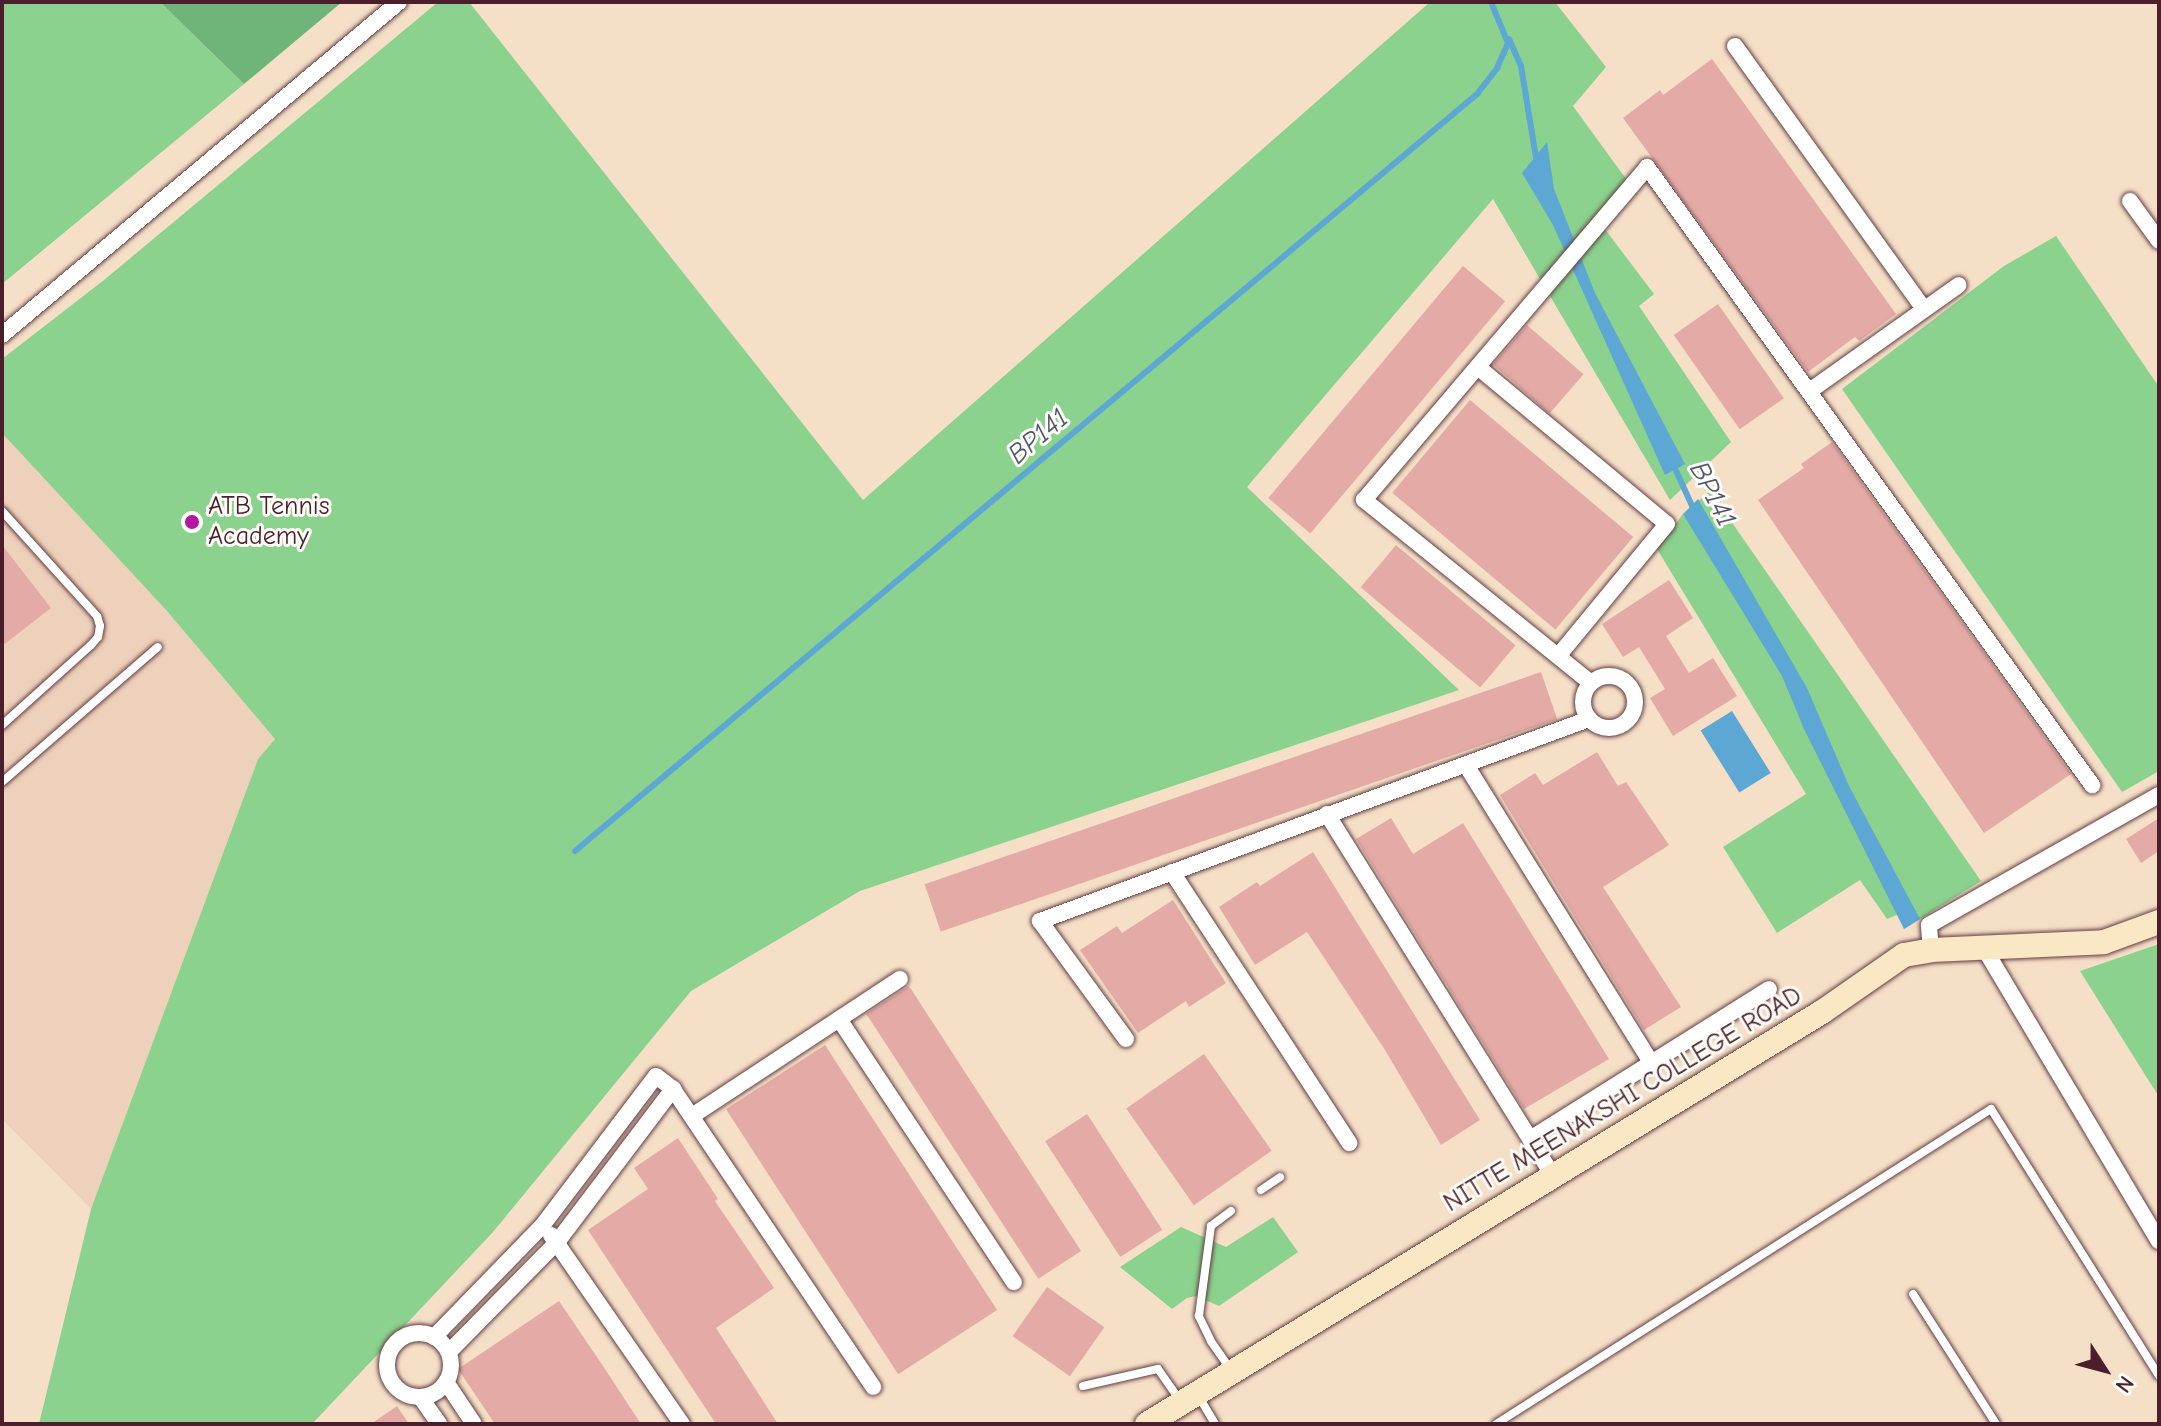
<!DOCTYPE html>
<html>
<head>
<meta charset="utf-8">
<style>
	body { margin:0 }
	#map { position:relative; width:2161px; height:1426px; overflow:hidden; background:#f5e0c7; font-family:"Comic Neue",sans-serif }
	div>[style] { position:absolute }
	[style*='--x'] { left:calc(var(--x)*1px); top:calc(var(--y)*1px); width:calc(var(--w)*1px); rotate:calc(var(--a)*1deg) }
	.built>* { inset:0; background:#eed1ba }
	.green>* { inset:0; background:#8ad28d }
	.forest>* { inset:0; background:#6fb478 }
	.water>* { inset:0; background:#5da7d5; transform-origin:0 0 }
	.stream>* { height:6px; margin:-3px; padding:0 3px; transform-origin:3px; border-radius:3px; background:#5da7d5 }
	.building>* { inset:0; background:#e4aaa6; transform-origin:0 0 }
	.roads { filter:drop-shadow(0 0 2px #643c42) drop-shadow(0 0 2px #643c42) }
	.lane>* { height:8px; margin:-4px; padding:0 4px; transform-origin:4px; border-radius:4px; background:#fff }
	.street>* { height:16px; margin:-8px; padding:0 8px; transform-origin:8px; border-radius:8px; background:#fff }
	.street>.ring { margin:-8px; padding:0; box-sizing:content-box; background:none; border:16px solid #fff; border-radius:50% }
	.secondary>* { height:24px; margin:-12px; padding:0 12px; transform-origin:12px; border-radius:12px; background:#fae7c3 }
	.dots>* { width:22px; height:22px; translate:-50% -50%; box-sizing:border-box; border:4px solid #fdfcf7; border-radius:50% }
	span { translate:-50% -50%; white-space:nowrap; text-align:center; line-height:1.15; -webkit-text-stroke:6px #fdfcf7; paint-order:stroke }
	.poi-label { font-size:26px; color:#4a1f2b }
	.left { translate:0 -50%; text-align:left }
	.street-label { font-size:26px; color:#4a1f2b }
	.water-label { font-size:28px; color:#52556f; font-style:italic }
	.frame { position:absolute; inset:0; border:4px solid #4a1f2b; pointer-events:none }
	.north { position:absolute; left:2065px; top:1330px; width:80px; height:80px; -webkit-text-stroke:6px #fdfcf7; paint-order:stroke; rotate:126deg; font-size:22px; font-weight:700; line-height:32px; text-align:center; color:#4a1f2b }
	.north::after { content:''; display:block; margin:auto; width:28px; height:36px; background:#4a1f2b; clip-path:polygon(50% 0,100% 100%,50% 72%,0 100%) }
</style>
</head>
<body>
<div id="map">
	<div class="built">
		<div style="clip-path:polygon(2px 433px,167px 611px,275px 739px,258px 759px,91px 1209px,2px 1119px)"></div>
	</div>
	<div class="green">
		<div style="clip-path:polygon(2px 2px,160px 2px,244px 84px,2px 284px)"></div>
		<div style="clip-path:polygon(438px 2px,469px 2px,863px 500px,1430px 2px,1555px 2px,1606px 67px,1573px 106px,1637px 194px,1598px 220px,1654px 294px,1639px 306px,1731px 442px,1670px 500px,1493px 199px,1247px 487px,1459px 690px,860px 891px,691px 991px,493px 1232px,312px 1424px,39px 1424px,91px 1209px,258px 759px,275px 739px,167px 611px,2px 433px,2px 359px,104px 280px)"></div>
		<div style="clip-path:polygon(2056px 236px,2159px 387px,2159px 771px,2122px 792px,1842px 389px,2004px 266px)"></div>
		<div style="clip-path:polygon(1710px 491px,1981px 881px,1904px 929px,1899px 914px,1887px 919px,1860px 880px,1777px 933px,1723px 847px,1806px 794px,1657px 549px,1683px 514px)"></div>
		<div style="clip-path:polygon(2159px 944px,2159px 1097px,2080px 971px)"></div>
		<div style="clip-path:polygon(1273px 1217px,1298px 1252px,1219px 1306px,1196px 1296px,1187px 1298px,1172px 1309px,1120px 1267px,1181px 1227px,1226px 1247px)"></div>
	</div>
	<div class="forest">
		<div style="clip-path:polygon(160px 2px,342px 2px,244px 84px)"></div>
	</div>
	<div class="water">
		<div style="clip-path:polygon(1547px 142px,1554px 189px,1595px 293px,1685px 464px,1665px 475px,1553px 225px,1522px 173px)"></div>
		<div style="clip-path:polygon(1698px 499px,1807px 688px,1849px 786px,1920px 919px,1904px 929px,1804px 729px,1782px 676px,1683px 514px)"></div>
		<div style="left:1732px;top:711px;width:73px;height:37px;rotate:58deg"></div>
	</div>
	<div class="stream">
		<div style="--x:1509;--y:39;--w:30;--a:66"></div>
		<div style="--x:1521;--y:66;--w:99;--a:80.7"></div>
		<div style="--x:1672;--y:462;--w:53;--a:65.4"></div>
		<div style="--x:575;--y:851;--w:1178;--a:-40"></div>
		<div style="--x:1477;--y:94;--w:33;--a:-52"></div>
		<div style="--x:1497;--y:68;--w:27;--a:-66"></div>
		<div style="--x:1508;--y:43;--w:44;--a:-112.5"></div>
	</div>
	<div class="building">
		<div style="clip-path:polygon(1712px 59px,1896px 314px,1859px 341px,1855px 337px,1808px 372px,1623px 118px,1660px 90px,1663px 95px)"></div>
		<div style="left:1463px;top:266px;width:55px;height:303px;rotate:40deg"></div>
		<div style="left:1718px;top:304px;width:115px;height:54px;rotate:55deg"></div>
		<div style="left:1527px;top:325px;width:75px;height:52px;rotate:41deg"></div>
		<div style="left:1470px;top:400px;width:213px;height:121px;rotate:40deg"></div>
		<div style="clip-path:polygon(1832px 442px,2071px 774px,1984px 833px,1758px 500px,1804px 468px,1801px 464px)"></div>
		<div style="clip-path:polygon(2px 545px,51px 608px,2px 646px)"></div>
		<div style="left:1396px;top:545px;width:156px;height:55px;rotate:40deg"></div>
		<div style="clip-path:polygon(1669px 580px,1693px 618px,1666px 636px,1689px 673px,1713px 658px,1737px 696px,1673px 736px,1650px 698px,1665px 689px,1639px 647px,1623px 657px,1602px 624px)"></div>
		<div style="left:1541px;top:672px;width:50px;height:652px;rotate:71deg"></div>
		<div style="clip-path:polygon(1597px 752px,1618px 786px,1626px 782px,1669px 845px,1603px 887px,1681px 1007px,1644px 1030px,1500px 795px,1535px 773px,1543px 785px)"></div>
		<div style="clip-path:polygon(1391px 818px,1413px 854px,1463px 823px,1609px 1059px,1524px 1109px,1356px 839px)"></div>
		<div style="clip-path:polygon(2159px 818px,2159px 851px,2141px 863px,2126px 839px)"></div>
		<div style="clip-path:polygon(1313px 852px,1480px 1120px,1441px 1145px,1385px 1050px,1307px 932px,1255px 965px,1219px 907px,1257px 882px,1260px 886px)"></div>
		<div style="clip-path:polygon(1173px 900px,1226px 983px,1189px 1007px,1186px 1001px,1138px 1033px,1080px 950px,1117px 926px,1122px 933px)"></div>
		<div style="left:909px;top:986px;width:316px;height:51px;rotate:57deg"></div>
		<div style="left:825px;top:1045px;width:316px;height:118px;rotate:57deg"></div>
		<div style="left:1204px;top:1054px;width:118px;height:95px;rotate:55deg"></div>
		<div style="left:1087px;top:1114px;width:138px;height:50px;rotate:57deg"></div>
		<div style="clip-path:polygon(678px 1138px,718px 1199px,715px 1201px,774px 1288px,716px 1328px,778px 1424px,716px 1424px,588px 1230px,648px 1189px,634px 1168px)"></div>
		<div style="left:1047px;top:1287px;width:70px;height:60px;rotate:35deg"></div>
		<div style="clip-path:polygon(559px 1301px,603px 1366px,641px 1424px,495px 1424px,458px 1369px)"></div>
		<div style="clip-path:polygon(397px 1406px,409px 1424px,371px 1424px)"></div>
	</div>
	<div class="roads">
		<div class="lane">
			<div style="--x:2;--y:511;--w:142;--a:47.9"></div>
			<div style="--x:97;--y:616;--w:10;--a:73"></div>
			<div style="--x:100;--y:626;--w:11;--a:100"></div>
			<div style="--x:98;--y:637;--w:11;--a:131"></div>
			<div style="--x:91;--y:645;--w:120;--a:138"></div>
			<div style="--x:2;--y:782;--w:206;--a:-40.9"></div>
			<div style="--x:1261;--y:1190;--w:23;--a:-34"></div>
			<div style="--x:1913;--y:1294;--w:154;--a:57.4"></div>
			<div style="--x:1231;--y:1370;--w:35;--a:-125"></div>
			<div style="--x:1211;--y:1341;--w:28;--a:-116"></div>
			<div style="--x:1199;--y:1316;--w:91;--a:-82.4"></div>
			<div style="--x:1211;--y:1226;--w:25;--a:-37"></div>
			<div style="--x:1083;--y:1386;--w:77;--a:-12.8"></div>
			<div style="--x:1158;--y:1369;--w:39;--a:55"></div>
			<div style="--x:1199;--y:1397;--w:31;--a:59"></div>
			<div style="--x:1496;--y:1424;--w:587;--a:-32.47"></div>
			<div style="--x:1991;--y:1109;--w:315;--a:57.8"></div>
		</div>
		<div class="street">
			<div style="--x:1735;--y:46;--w:324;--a:54.3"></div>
			<div style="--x:2130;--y:201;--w:49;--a:54.1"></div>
			<div style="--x:2;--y:335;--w:518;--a:-39.99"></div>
			<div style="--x:1479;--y:368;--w:244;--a:39.7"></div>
			<div style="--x:1667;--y:524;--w:170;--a:129.5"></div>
			<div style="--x:1811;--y:390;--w:181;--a:-35.4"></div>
			<div class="ring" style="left:1583px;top:676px;width:36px;height:36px"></div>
			<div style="--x:1591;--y:683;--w:292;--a:-141.1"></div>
			<div style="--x:1364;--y:500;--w:437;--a:-49.6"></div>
			<div style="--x:1647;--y:167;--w:762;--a:54.24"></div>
			<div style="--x:1466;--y:765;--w:350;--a:58.1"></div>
			<div style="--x:1327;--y:814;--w:427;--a:58"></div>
			<div style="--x:1172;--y:872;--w:324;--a:56.8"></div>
			<div style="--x:1984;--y:948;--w:341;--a:59.2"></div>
			<div style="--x:1931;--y:950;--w:25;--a:-95"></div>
			<div style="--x:1929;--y:925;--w:264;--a:-29.5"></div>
			<div style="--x:839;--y:1019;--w:316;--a:56.4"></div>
			<div style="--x:1126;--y:1039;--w:146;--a:-126.1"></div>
			<div style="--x:1040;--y:921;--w:585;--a:-20.2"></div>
			<div style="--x:692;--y:1116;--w:249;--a:-33.4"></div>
			<div style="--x:1530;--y:1139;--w:282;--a:-32.1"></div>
			<div style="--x:551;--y:1235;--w:230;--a:55.3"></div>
			<div class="ring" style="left:387px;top:1333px;width:48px;height:48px"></div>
			<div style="--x:434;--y:1337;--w:155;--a:-45.8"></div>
			<div style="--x:542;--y:1226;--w:188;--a:-52.8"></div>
			<div style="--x:656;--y:1076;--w:21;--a:37"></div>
			<div style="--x:673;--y:1089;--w:359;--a:56.1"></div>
			<div style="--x:449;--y:1352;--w:156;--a:-45.5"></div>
			<div style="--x:558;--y:1241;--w:191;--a:-52.9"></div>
			<div style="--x:446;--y:1382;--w:50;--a:56.3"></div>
			<div style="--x:421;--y:1398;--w:32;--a:55"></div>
		</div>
		<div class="secondary">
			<div style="--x:1147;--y:1424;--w:791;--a:-31.4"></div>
			<div style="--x:1822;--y:1012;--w:100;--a:-34.8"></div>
			<div style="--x:1904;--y:955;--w:27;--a:-10"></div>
			<div style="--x:1931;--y:950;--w:173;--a:-2.6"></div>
			<div style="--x:2104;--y:942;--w:59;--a:-20"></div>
		</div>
	</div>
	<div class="dots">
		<div style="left:192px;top:522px;background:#b5179e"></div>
	</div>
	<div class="poi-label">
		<span class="left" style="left:208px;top:522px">ATB Tennis<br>Academy</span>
	</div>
	<div class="street-label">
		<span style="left:1623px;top:1100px;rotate:-31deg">NITTE MEENAKSHI COLLEGE ROAD</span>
	</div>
	<div class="water-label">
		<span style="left:1038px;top:436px;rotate:-40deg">BP141</span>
		<span style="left:1713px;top:494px;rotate:63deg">BP141</span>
	</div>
	<div class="frame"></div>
	<div class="north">N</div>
</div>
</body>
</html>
